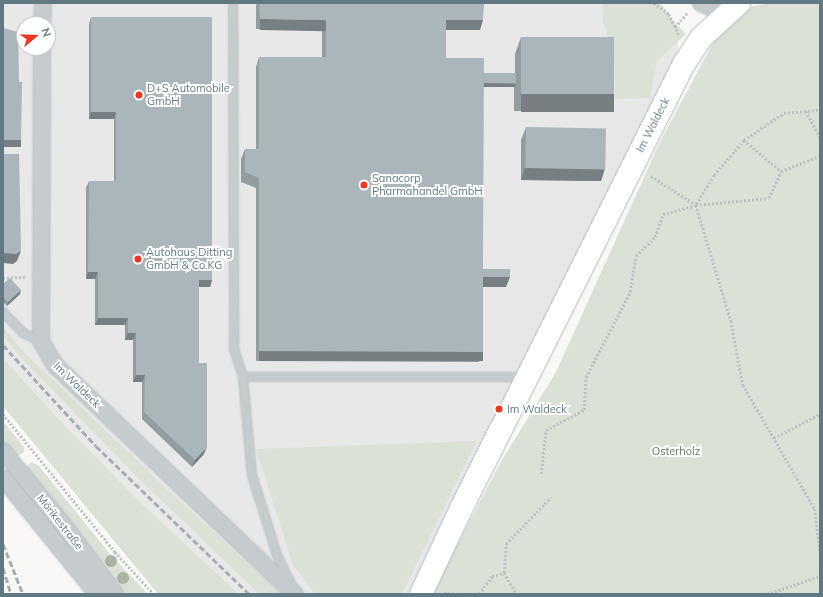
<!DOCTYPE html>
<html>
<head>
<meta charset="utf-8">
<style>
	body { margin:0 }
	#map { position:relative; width:823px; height:597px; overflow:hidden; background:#f9f8f6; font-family:Mulish,sans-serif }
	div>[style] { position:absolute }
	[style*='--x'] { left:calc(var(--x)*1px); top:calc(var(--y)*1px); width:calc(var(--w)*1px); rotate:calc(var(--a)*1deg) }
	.built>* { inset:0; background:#e7e8e7 }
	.green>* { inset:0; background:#dbe1d7 }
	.path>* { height:2.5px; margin-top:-1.25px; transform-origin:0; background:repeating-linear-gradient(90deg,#bdc1c3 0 2px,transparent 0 4px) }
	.roads { filter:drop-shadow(0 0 1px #b6bdc1) drop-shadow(0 0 1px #b6bdc1) }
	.lane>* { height:8px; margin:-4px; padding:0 4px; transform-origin:4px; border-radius:4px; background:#c6cbce }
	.street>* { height:16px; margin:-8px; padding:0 8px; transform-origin:8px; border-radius:8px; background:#c6cbce }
	.secondary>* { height:22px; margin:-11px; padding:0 11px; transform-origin:11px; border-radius:11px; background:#fff }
	.rail>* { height:3px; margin-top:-1.5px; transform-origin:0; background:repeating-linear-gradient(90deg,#a4adb1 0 6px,transparent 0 9px) }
	.trees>* { width:12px; height:12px; margin:-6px; border-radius:50%; background:#aab3a4 }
	.wall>* { inset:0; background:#929da0 }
	.shaded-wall>* { inset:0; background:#777f82; transform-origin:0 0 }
	.building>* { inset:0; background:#aab6ba; transform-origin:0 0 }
	.dots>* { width:11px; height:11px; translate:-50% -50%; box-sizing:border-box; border:2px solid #fff; border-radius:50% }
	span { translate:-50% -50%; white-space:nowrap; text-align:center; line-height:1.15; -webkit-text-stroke:4px #fff; paint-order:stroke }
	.poi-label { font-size:11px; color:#627983 }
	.left { translate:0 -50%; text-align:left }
	.street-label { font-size:11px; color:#627983 }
	.park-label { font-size:11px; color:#697a61 }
	.frame { position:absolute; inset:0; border:4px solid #627983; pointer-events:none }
	.north { position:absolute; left:16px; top:16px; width:40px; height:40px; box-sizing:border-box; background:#fff; border:1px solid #c0c9cd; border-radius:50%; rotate:71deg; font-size:11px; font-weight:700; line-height:16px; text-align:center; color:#627983 }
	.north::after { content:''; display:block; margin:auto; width:14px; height:18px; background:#ee3520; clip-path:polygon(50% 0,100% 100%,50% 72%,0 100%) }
</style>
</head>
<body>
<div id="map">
	<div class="built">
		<div style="clip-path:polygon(evenodd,3px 3px,661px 3px,669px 14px,678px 35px,678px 52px,684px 64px,421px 594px,282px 594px,163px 485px,25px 353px,3px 327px,3px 3px,24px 24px,48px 24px,48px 48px,24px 48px,24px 24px)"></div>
		<div style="clip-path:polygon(3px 336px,142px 482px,259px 594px,239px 594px,141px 503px,70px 431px,3px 358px)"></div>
	</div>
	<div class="green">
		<div style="clip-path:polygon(602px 3px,657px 3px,686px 34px,657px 61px,650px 98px,615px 99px,614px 54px,603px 22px)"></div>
		<div style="clip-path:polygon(770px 3px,820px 3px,820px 594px,431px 594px,502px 460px,556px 372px,659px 144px,715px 39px,753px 6px)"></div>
		<div style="clip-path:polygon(3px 327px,25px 353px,163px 485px,282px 594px,259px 594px,142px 482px,27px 364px,3px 336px)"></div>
		<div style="clip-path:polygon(3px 358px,70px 431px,141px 503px,239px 594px,158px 594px,3px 406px)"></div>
		<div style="clip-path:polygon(3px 421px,24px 447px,24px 452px,16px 458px,3px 443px)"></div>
		<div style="clip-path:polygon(477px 441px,402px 594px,315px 594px,293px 565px,256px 449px)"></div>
		<div style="clip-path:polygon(32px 462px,39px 466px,110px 554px,148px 594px,122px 594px,24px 468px)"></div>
	</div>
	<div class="path">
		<div style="--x:654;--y:3;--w:19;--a:36"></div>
		<div style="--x:669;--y:14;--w:14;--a:65"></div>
		<div style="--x:678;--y:35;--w:9;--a:-111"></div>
		<div style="--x:675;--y:27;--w:18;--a:-49"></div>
		<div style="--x:806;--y:111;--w:30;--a:62"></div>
		<div style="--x:744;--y:140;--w:48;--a:40"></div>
		<div style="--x:651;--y:176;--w:54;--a:32.8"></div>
		<div style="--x:696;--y:205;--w:121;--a:73.2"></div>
		<div style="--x:731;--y:321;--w:65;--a:79.4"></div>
		<div style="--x:743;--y:385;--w:143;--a:59.9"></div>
		<div style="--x:815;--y:509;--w:42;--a:83.2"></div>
		<div style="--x:696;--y:204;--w:34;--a:-58"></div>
		<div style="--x:714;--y:175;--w:46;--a:-49.4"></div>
		<div style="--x:744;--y:140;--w:48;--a:-34"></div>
		<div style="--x:784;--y:113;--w:36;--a:-5"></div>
		<div style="--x:3;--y:278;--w:22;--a:-3"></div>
		<div style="--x:3;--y:414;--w:178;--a:50.9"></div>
		<div style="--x:115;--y:552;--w:57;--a:47.1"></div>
		<div style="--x:774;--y:438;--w:52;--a:-27.6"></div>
		<div style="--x:541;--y:474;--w:44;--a:-83.5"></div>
		<div style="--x:546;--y:430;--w:43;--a:-27.8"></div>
		<div style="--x:584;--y:410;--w:33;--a:-87"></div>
		<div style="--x:586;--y:377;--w:96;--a:-62.6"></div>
		<div style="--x:630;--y:292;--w:36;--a:-81"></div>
		<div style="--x:636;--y:256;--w:27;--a:-45"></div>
		<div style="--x:655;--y:237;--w:24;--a:-71"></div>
		<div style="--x:663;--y:214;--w:34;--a:-15"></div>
		<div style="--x:696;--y:205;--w:73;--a:-5.5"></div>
		<div style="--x:769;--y:198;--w:30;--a:-66"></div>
		<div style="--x:781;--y:171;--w:42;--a:-21"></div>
		<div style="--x:504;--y:573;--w:29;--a:-86"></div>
		<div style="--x:506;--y:544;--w:65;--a:-46.2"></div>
		<div style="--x:444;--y:593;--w:15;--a:4"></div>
		<div style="--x:479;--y:594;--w:22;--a:-54"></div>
		<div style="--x:492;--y:576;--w:12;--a:-14"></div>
		<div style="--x:504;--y:573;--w:25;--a:58"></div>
		<div style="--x:767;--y:594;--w:56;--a:-18.8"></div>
	</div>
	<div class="roads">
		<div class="lane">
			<div style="--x:233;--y:3;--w:346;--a:89.8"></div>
			<div style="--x:234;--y:349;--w:29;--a:72"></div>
			<div style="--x:243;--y:377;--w:98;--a:84.8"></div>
			<div style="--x:252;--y:475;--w:84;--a:72.6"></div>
			<div style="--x:277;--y:555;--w:32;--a:64"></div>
			<div style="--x:3;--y:312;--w:29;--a:46"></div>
			<div style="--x:23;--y:333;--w:20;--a:24"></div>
			<div style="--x:243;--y:377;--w:283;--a:0"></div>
		</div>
		<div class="street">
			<div style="--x:701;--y:3;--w:26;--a:25"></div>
			<div style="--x:42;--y:24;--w:21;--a:-87"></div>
			<div style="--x:42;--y:48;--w:293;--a:90.2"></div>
			<div style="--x:41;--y:341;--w:28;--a:60"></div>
			<div style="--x:55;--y:365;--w:332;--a:43.7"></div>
			<div style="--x:3;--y:451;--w:98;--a:50.8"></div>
			<div style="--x:65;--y:527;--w:84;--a:53.3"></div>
			<div style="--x:3;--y:478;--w:149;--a:51"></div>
		</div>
		<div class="secondary">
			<div style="--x:421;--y:594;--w:94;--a:-64.8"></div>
			<div style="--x:461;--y:509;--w:498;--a:-63.4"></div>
			<div style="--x:684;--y:64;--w:31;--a:-57"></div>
			<div style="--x:701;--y:38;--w:52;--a:-42.6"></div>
		</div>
	</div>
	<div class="rail">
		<div style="--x:3;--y:345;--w:137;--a:47.4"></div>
		<div style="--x:96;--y:446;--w:213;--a:44"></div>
		<div style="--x:3;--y:544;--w:54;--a:68.2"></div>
		<div style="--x:3;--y:568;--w:27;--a:73"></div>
	</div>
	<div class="trees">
		<div style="left:111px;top:561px"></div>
		<div style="left:123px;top:578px"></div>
	</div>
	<div class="wall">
		<div style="clip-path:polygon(257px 3px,484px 3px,480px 30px,446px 30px,446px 58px,484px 73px,515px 73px,515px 54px,521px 37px,614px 94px,608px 111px,514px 111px,514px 87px,483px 87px,483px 269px,506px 287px,483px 287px,483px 352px,479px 362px,256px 361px,256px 188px,241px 182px,241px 159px,245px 149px,256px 149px,256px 67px,259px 57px,322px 57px,322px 30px,256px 29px,256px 6px)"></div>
		<div style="clip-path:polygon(91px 17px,212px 280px,210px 287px,199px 287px,199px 363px,204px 454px,192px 467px,142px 419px,142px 382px,133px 382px,133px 340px,125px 340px,125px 325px,95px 325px,95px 279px,86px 279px,86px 188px,89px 181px,114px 181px,114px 119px,89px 119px,89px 24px)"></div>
		<div style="clip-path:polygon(526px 127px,605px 168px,601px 181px,521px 180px,521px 140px)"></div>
		<div style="clip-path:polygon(3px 284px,20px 294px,7px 306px,3px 302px)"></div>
	</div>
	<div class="shaded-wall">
		<div style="left:260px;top:19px;width:66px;height:11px;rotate:1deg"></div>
		<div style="clip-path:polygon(446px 20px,483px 20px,480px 30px,443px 30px)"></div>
		<div style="clip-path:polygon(481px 83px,516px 84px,514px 87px,480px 87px)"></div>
		<div style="left:521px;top:94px;width:93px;height:18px"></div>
		<div style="clip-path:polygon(91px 112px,116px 112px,114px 119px,89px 119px)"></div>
		<div style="left:3px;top:140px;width:18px;height:7px"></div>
		<div style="clip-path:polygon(525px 168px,605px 168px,601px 181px,521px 180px)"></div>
		<div style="clip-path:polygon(21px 251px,17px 261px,13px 264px,3px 263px,3px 253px)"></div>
		<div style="clip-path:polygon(88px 272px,98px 272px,95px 279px,86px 279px)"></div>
		<div style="clip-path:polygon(483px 277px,510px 277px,506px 287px,480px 287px)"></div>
		<div style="clip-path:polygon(199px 280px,212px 280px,210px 287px,197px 287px)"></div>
		<div style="clip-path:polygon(21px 290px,20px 294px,7px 306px,8px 302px)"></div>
		<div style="clip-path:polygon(98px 318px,128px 318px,125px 325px,95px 325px)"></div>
		<div style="clip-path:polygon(128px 333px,136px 333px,133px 340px,125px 340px)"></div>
		<div style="left:259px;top:351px;width:224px;height:10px"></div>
		<div style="clip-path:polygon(136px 375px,145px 375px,142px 382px,133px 382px)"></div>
		<div style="clip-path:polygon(207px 447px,204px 454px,192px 467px,195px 460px)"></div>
	</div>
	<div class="building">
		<div style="clip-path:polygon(259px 3px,484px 3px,483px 20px,446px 20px,446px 58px,484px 58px,483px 269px,510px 269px,510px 277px,483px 277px,483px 352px,259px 351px,259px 178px,245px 172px,245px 149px,259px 149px,259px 57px,326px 57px,326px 20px,260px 19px)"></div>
		<div style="clip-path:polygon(91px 17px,212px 17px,212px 280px,199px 280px,199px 363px,207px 363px,207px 447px,195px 460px,144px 412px,145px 375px,136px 375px,136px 333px,128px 333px,128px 318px,98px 318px,98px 272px,88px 272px,89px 181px,116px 181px,116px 112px,91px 112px)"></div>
		<div style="clip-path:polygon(3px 28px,18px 32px,19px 82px,22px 82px,21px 140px,3px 140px)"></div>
		<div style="left:521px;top:37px;width:93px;height:57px"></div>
		<div style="left:484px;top:73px;width:32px;height:10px"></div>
		<div style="left:526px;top:127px;width:80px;height:41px;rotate:1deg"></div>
		<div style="clip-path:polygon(3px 154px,19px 154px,21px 251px,16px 254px,3px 253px)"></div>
		<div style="clip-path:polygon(10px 278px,21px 290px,8px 302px,3px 297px,3px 284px)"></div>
	</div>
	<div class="dots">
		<div style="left:139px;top:95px;background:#ee3520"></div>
		<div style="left:364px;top:185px;background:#ee3520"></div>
		<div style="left:138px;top:259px;background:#ee3520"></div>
		<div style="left:499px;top:409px;background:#ee3520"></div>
	</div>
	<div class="poi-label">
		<span class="left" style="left:147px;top:95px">D+S Automobile<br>GmbH</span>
		<span class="left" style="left:372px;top:185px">Sanacorp<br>Pharmahandel GmbH</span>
		<span class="left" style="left:146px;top:259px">Autohaus Ditting<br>GmbH &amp; Co.KG</span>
		<span class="left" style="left:507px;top:409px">Im Waldeck</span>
	</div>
	<div class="street-label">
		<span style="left:653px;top:125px;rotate:-63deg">Im Waldeck</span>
		<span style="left:77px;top:385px;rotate:44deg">Im Waldeck</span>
		<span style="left:60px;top:522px;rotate:52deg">Mörikestraße</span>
	</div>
	<div class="park-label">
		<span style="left:676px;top:451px">Osterholz</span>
	</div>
	<div class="frame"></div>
	<div class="north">N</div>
</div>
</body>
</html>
